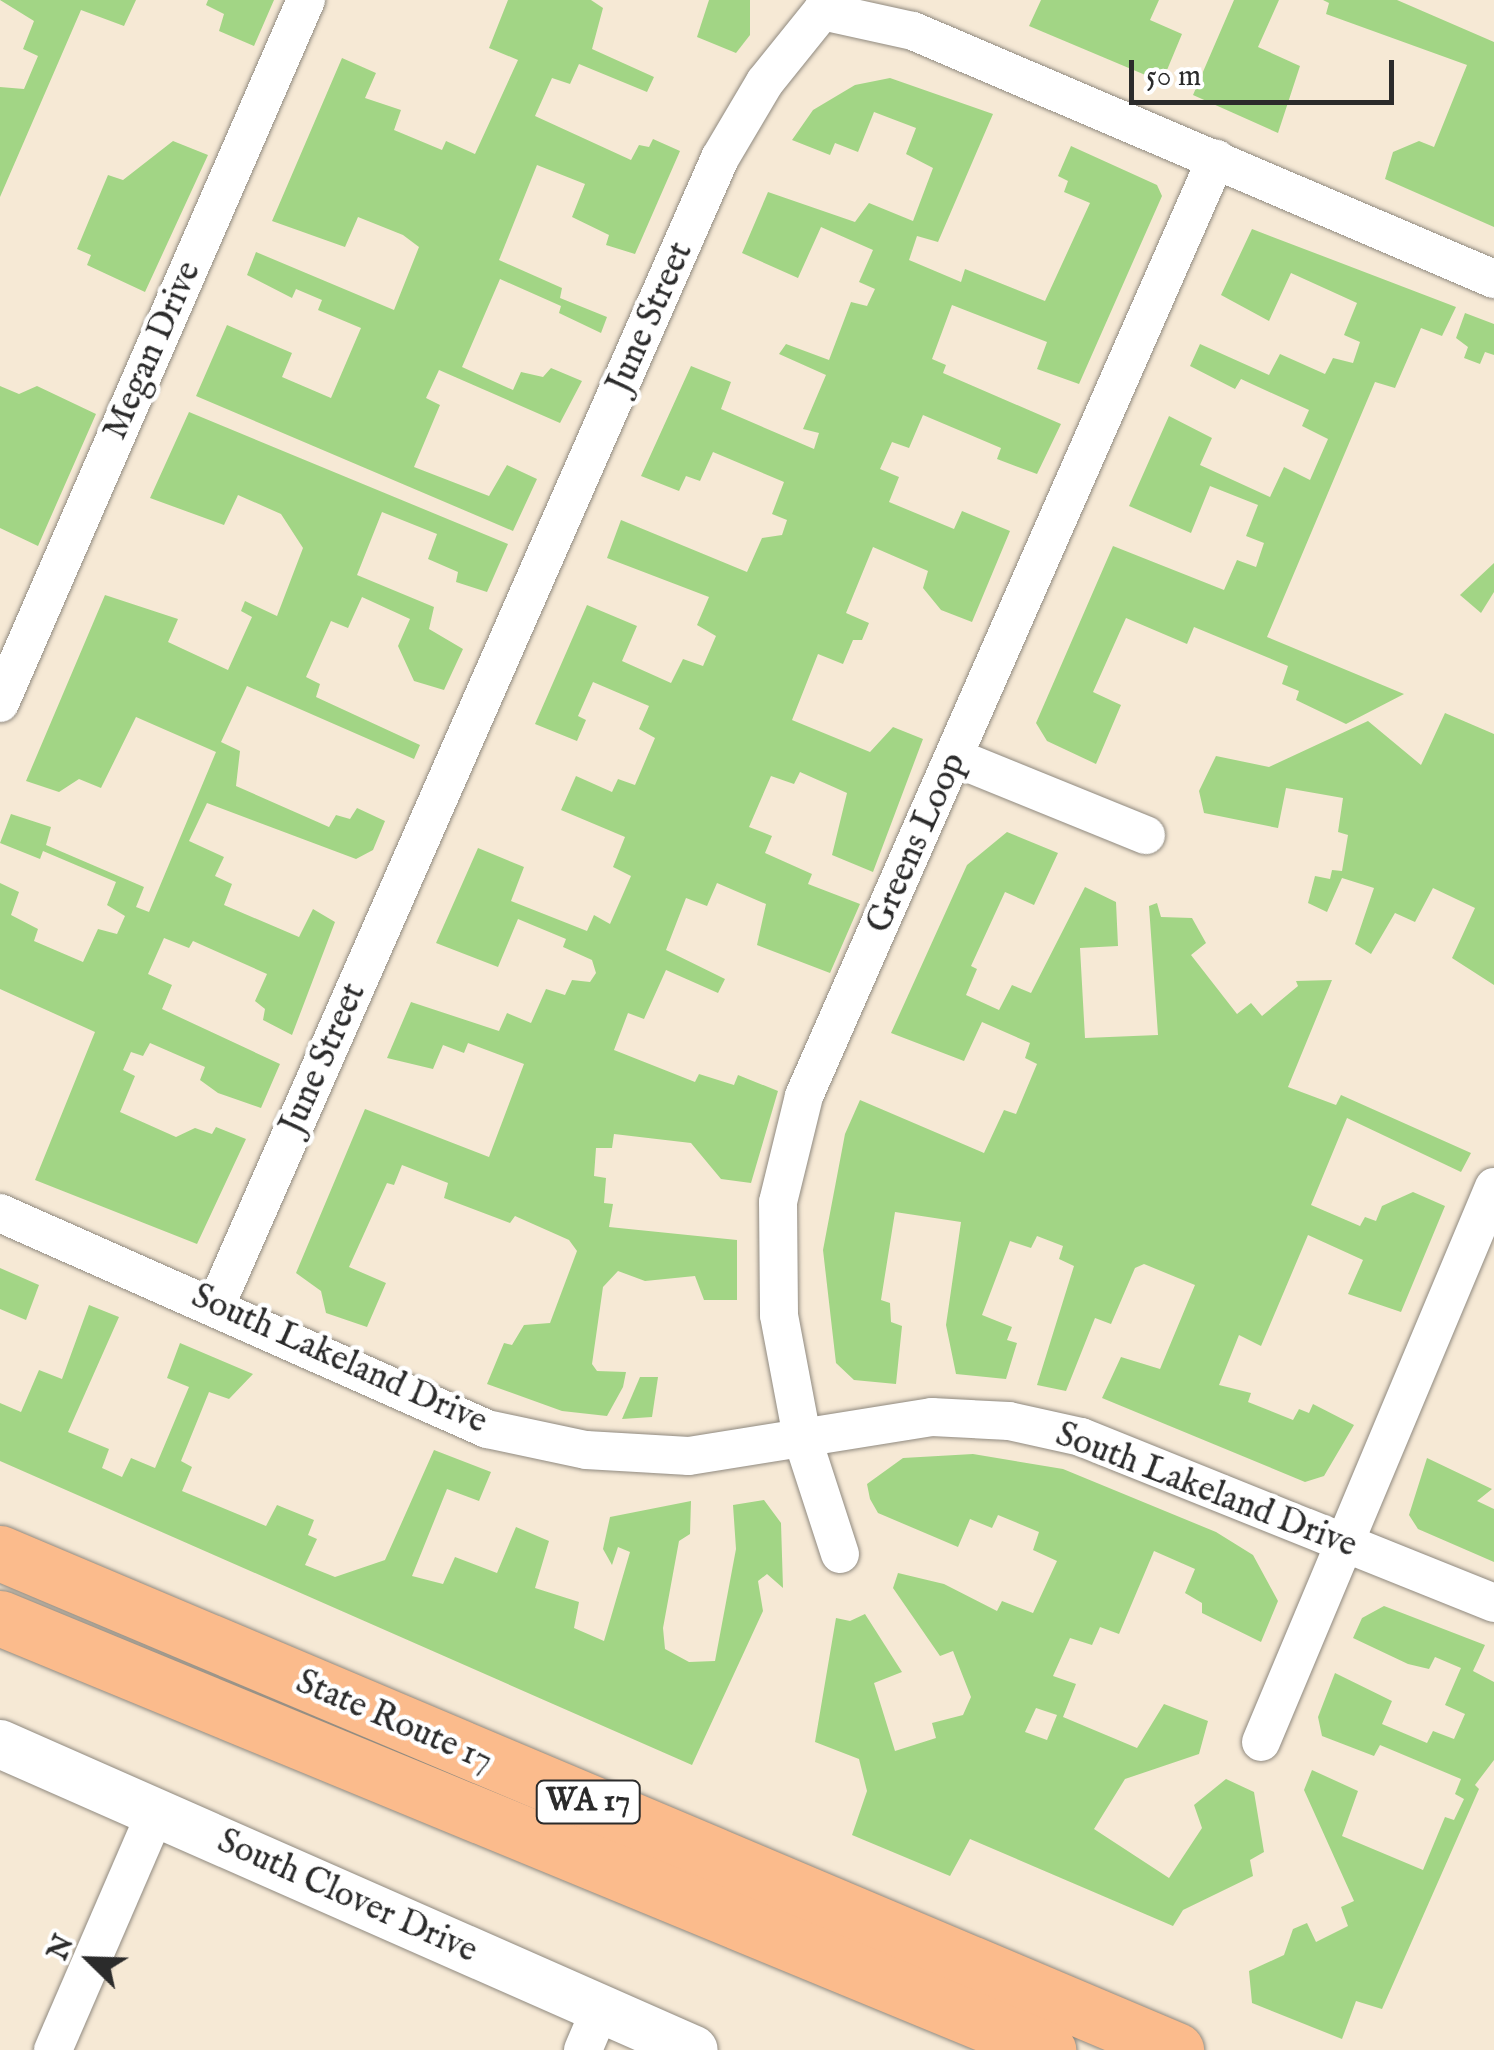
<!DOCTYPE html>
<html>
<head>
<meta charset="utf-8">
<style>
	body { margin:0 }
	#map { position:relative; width:1494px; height:2050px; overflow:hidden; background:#f6e9d5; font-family:"IM FELL English",serif }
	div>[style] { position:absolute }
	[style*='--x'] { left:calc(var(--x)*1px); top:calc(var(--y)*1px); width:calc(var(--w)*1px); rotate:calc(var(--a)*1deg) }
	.green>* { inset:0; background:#a2d585 }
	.roads { filter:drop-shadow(0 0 2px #908a80) drop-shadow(0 0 2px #908a80) }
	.minor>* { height:38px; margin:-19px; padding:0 19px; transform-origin:19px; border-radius:19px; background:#fff }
	.tertiary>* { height:48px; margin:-24px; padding:0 24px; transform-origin:24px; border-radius:24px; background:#fff }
	.trunk>* { height:55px; margin:-27.5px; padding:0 27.5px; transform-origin:27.5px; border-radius:27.5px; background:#fbbb8c }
	span { translate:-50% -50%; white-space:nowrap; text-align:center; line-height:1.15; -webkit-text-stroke:9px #fff; paint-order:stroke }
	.shield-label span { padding:2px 8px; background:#fff; border:2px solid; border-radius:8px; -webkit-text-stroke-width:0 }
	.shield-label { font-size:32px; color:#2b2b2b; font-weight:700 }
	.street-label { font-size:35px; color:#2b2b2b }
	.north { position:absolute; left:40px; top:1910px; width:100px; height:100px; -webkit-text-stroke:8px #fff; paint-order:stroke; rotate:293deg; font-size:28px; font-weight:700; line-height:40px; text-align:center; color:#2b2b2b }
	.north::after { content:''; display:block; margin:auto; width:35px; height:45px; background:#2b2b2b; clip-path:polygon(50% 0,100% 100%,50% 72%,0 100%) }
	.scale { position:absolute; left:1129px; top:60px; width:265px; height:45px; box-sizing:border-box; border:5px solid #2b2b2b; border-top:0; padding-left:12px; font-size:30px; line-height:35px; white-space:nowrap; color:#2b2b2b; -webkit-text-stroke:8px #fff; paint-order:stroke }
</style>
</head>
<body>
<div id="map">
	<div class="green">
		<div style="clip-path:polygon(0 0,136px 0,124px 26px,81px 10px,0 197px,0 87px,24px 89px,38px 56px,23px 49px,34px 21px)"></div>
		<div style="clip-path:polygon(208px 0,274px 0,254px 46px,219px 31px,224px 14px,206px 5px)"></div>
		<div style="clip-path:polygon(508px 0,591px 0,603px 8px,592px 49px,654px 77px,647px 92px,579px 64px,570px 84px,552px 78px,535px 116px,631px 160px,639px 145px,649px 147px,653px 139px,680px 151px,635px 254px,606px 245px,609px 235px,572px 217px,585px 184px,537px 165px,499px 260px,562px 288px,560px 298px,607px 317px,601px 333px,559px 313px,561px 306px,500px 279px,462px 367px,513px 390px,521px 372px,543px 377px,551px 368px,582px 381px,560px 423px,439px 370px,426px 398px,440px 405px,414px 467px,489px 496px,507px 465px,537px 479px,513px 531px,196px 396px,227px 325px,292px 353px,282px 377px,331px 398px,361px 328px,318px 310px,322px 300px,296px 289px,292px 298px,247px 275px,256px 252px,394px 310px,419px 247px,403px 235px,358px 217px,345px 247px,272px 221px,342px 58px,376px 73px,365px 98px,401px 110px,394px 130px,442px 150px,446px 141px,475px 154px,518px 60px,489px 48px)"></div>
		<div style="clip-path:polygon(709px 0,750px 0,750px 35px,736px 53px,697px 37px)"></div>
		<div style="clip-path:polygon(1041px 0,1159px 0,1150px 20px,1182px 34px,1162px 82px,1029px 26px)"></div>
		<div style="clip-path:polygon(1234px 0,1279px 0,1258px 47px,1300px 66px,1278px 133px,1193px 95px)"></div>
		<div style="clip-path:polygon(1323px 0,1397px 0,1494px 42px,1494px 227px,1385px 179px,1393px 152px,1419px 141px,1434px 147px,1467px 65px,1326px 14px,1329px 3px)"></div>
		<div style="clip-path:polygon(890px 78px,993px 114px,938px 242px,917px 236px,909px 260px,961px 282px,965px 269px,1045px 301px,1090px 203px,1064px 192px,1068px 181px,1058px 176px,1071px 146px,1157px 185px,1162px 196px,1079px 384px,1037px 369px,1047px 342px,952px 305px,932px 359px,946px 365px,943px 373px,1061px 424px,1037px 474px,997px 459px,1001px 448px,923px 415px,909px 448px,892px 442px,880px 469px,899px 477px,889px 502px,954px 529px,962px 511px,1010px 531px,972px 622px,941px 610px,923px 588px,928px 571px,873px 547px,846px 613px,869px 623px,862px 640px,853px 640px,843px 664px,818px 654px,792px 720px,870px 752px,893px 727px,923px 739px,873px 872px,832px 855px,847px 793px,800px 772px,794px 784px,771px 776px,749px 827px,772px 836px,765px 853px,812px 874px,808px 884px,860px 904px,830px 973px,757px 945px,766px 904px,717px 883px,707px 906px,686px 898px,666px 950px,725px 979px,718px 993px,666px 970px,644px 1019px,628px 1013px,614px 1050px,695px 1082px,699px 1074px,734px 1085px,738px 1075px,778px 1091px,751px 1183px,721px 1179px,691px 1143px,614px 1134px,612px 1148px,596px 1148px,594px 1176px,606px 1178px,604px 1203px,613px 1204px,609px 1227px,737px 1240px,737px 1300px,704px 1300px,695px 1276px,645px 1281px,618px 1271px,603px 1287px,592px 1364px,597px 1371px,626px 1372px,623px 1387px,607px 1416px,562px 1411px,487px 1384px,504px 1343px,512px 1345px,524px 1325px,550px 1323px,577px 1251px,569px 1240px,515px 1216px,510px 1223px,444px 1198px,448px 1183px,402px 1165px,394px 1185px,387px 1183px,349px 1267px,386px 1283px,367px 1327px,326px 1313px,321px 1291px,296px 1273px,365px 1109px,489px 1157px,524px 1064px,468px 1043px,464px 1053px,443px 1045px,433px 1069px,387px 1058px,411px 1002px,499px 1031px,507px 1013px,531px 1023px,546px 989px,565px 995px,572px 980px,590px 982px,596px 973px,592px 960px,563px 947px,566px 939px,518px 919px,498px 967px,436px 943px,478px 848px,524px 867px,511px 901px,587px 931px,594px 915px,610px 924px,631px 876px,613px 867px,625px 837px,561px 810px,576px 776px,612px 792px,618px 779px,635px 785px,655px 738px,639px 729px,649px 706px,593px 682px,578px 716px,586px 720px,577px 741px,535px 724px,587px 605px,637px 626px,622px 661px,671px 683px,683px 659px,703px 666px,716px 636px,697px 625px,709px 597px,607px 558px,621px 520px,747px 572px,762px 538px,782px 535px,787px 520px,772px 514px,784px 482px,713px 452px,700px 481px,686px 476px,679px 491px,641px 476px,691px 366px,731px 382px,721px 409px,814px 449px,819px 433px,803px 429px,826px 375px,779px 354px,786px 344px,829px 360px,851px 302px,867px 306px,875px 289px,859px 282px,873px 250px,821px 227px,798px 278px,742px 253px,768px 192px,855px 222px,869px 203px,913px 221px,933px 168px,906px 154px,916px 128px,874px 112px,858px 152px,835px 143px,830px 155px,792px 140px,813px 110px,855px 85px)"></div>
		<div style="clip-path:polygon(173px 141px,208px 155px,145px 292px,87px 265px,91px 255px,77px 249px,108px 175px,123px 180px)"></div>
		<div style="clip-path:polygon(1252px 229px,1456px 307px,1442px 336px,1421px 328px,1395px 388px,1375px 382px,1267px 637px,1404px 694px,1346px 724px,1296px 700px,1299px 691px,1282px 684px,1288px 666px,1194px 627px,1187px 644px,1126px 618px,1093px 692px,1121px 705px,1096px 764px,1047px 741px,1036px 723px,1113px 546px,1224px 590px,1237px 560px,1256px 567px,1264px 543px,1246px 536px,1258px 505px,1210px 486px,1191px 533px,1129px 506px,1169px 416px,1212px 438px,1200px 465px,1270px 497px,1284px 467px,1310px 480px,1328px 439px,1302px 426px,1309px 410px,1241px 379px,1235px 389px,1190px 366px,1200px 344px,1269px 375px,1280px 354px,1325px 374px,1333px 358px,1353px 363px,1360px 342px,1344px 335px,1357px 303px,1291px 273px,1269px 321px,1221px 295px)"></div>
		<div style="clip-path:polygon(1465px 313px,1494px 324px,1494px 355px,1485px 352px,1480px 364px,1464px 358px,1468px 347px,1456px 338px)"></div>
		<div style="clip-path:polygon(0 386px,19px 394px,37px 386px,96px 414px,38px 546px,0 528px)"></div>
		<div style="clip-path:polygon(189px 412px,508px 544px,487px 592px,456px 582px,458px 572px,428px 559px,437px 534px,382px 512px,357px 575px,434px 607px,429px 629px,463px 649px,444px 690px,414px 681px,398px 646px,410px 619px,362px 597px,348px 628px,331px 621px,306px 677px,320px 684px,316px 697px,420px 745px,414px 759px,247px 686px,221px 742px,240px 751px,236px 786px,329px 827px,336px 815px,350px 819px,357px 808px,385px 821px,373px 850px,356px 859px,207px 803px,189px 841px,224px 857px,215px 876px,232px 884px,224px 905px,299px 937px,313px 909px,335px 922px,292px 1035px,263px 1020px,265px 1009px,255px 1001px,267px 974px,193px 941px,189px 948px,164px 938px,148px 974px,172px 985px,162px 1009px,280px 1064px,261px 1108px,218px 1093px,200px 1080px,205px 1067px,150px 1043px,143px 1056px,131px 1052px,123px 1070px,135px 1076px,120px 1112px,176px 1137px,195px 1128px,212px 1134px,216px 1127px,246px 1139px,197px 1244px,35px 1180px,95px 1032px,0 989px,0 883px,19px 892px,11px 915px,38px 929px,34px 941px,83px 962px,98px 929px,117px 934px,125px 916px,107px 905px,116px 882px,43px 851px,40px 859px,0 843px,11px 814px,51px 827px,46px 845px,144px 887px,136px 907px,149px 912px,216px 752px,136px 717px,101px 788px,79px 779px,59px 792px,26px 781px,105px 595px,178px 619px,168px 642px,228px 670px,252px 617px,241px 611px,245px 601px,277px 616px,303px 548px,281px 514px,238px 495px,224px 525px,150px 498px)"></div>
		<div style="clip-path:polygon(1494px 563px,1494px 592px,1481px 613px,1460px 595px)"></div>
		<div style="clip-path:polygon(1445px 713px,1494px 734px,1494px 985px,1452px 958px,1475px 908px,1433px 888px,1415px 922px,1395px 913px,1371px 954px,1355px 944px,1374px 888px,1342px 878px,1327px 912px,1308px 903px,1315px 876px,1330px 879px,1332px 870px,1342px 871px,1348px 835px,1338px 832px,1343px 798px,1286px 788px,1278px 828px,1204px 813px,1199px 791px,1216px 756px,1269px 767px,1368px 721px,1421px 765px)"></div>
		<div style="clip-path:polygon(1007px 832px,1058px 853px,1034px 905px,1005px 892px,971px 966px,977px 969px,966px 995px,999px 1010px,1012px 985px,1031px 993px,1085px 887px,1116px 902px,1118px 946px,1080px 948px,1085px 1038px,1158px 1035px,1149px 906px,1157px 903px,1161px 917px,1192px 918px,1206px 943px,1191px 955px,1237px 1014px,1251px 1003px,1262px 1016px,1298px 986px,1296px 981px,1332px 980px,1288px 1087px,1336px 1105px,1341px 1095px,1471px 1153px,1461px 1172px,1347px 1118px,1311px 1205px,1360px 1226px,1365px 1217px,1376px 1221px,1382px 1206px,1413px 1192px,1445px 1206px,1401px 1312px,1348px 1294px,1363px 1260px,1308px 1235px,1261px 1346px,1239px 1335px,1219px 1385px,1251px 1393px,1248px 1402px,1293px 1420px,1299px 1409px,1309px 1413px,1313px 1404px,1354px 1425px,1324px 1476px,1305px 1482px,1102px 1398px,1121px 1357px,1160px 1369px,1195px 1285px,1144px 1264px,1135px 1268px,1111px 1324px,1095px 1318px,1066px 1391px,1037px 1385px,1074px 1266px,1059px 1259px,1063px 1246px,1037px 1236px,1031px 1248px,1010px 1241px,982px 1315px,1012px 1327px,1007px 1340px,1017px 1343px,1006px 1379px,956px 1374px,946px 1325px,961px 1222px,895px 1212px,881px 1300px,890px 1303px,891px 1322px,902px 1326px,896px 1384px,854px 1380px,836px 1363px,823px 1250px,845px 1134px,860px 1100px,984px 1153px,1004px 1110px,1016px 1114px,1037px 1064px,1025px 1058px,1030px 1043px,982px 1022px,964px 1061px,891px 1033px,967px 865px)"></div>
		<div style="clip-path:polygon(0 1268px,39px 1285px,26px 1320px,0 1309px)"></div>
		<div style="clip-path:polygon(89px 1305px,119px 1317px,68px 1432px,109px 1449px,102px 1468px,122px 1477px,131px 1458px,155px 1468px,189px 1387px,167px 1378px,180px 1343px,253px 1374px,229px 1399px,209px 1392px,181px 1461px,192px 1467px,182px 1491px,266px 1526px,277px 1505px,314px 1520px,308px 1535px,317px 1539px,305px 1565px,335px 1577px,385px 1560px,434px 1450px,491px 1472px,479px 1501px,447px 1489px,412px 1576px,443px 1584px,455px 1557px,497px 1573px,516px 1527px,549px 1541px,535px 1588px,579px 1602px,574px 1628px,604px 1641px,630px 1552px,618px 1547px,612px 1565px,603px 1549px,610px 1517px,691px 1501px,690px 1534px,679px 1541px,663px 1628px,665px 1649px,689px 1662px,715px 1661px,736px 1549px,733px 1505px,764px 1500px,781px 1523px,783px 1588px,767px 1574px,758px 1581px,763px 1611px,692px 1765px,0 1461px,0 1403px,21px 1412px,39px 1370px,62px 1379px)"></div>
		<div style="clip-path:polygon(640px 1377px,658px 1377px,652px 1417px,622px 1419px)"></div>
		<div style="clip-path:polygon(evenodd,973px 1454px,1063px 1469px,1216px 1532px,1253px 1555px,1278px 1601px,1261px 1642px,1202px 1613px,1202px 1603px,1185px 1593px,1195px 1569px,1154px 1551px,1119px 1634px,1100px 1627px,1092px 1645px,1070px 1638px,1053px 1676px,1076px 1684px,1063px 1717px,1137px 1748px,1164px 1704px,1208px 1721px,1199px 1754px,1125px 1779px,1094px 1829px,1169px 1878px,1202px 1828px,1194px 1805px,1226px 1779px,1254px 1792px,1264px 1852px,1250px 1860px,1253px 1876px,1183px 1910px,1173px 1926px,970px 1839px,950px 1876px,852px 1835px,867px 1791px,859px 1759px,815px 1742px,836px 1618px,850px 1621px,865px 1614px,902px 1672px,874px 1683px,895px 1751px,936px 1738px,932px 1723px,963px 1715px,971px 1697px,953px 1651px,940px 1656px,893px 1588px,898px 1573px,944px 1584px,997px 1611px,1002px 1601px,1033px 1613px,1057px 1561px,1033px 1550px,1039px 1532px,998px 1515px,992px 1528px,970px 1519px,958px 1547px,878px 1513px,870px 1499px,867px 1484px,903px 1458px,973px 1454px,1036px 1708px,1057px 1715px,1047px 1740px,1025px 1732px,1036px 1708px)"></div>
		<div style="clip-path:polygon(1427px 1458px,1492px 1489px,1477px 1501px,1494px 1509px,1494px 1562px,1418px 1529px,1409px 1515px)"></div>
		<div style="clip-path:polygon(1384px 1606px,1485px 1645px,1473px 1671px,1494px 1682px,1494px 1760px,1475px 1785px,1479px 1789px,1382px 2009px,1356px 2001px,1342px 2039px,1252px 2003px,1249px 1971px,1284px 1955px,1293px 1929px,1307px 1923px,1316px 1942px,1348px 1926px,1341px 1907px,1354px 1901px,1304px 1790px,1312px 1770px,1358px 1791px,1342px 1836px,1423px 1870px,1445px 1817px,1454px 1820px,1464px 1799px,1455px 1794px,1461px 1779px,1380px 1745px,1374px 1756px,1322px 1736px,1318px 1717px,1335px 1673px,1392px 1701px,1382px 1724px,1427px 1743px,1433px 1731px,1454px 1739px,1465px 1714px,1445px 1705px,1461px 1668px,1435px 1657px,1429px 1669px,1408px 1664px,1353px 1638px,1362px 1618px)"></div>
	</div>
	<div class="roads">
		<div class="minor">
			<div style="--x:0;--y:703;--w:767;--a:-66.48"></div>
			<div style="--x:956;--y:758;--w:205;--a:22.1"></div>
			<div style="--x:0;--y:1213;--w:533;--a:23.92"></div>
			<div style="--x:487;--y:1429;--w:101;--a:12"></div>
			<div style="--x:586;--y:1450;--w:103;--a:3.3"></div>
			<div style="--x:689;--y:1456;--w:246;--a:-9.1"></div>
			<div style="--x:932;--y:1417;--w:77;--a:3"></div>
			<div style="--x:1009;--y:1421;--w:74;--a:12.5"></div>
			<div style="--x:1081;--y:1437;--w:445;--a:21.9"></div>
			<div style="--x:216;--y:1305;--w:1253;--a:-66.28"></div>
			<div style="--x:720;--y:158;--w:88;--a:-59.4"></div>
			<div style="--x:765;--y:82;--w:91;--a:-51.2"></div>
			<div style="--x:822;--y:11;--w:93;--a:12.4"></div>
			<div style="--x:913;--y:31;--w:632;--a:23.12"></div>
			<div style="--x:840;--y:1554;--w:123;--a:-108"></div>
			<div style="--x:802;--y:1437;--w:124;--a:-100.7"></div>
			<div style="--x:779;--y:1315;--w:113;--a:-90.5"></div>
			<div style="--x:778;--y:1202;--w:109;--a:-76.2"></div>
			<div style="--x:804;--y:1096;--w:1024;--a:-66.26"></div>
			<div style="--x:1261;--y:1742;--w:602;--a:-67.23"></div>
			<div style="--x:53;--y:2050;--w:259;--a:-66.6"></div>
			<div style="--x:583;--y:2050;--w:43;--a:-67"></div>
		</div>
		<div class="tertiary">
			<div style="--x:0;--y:1744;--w:758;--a:23.79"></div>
		</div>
		<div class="trunk">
			<div style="--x:0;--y:1553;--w:1277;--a:22.91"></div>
			<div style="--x:0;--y:1618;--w:1134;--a:22.4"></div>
		</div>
	</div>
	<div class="shield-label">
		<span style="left:588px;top:1802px">WA 17</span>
	</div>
	<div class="street-label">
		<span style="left:651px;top:318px;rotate:-66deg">June Street</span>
		<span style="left:153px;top:351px;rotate:-66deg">Megan Drive</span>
		<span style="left:917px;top:843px;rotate:-66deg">Greens Loop</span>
		<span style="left:324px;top:1059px;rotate:-66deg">June Street</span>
		<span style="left:339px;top:1360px;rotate:24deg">South Lakeland Drive</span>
		<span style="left:1206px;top:1491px;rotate:21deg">South Lakeland Drive</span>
		<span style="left:394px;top:1722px;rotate:23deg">State Route 17</span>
		<span style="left:347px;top:1897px;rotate:24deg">South Clover Drive</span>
	</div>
	<div class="north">N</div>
	<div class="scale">50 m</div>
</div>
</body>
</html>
